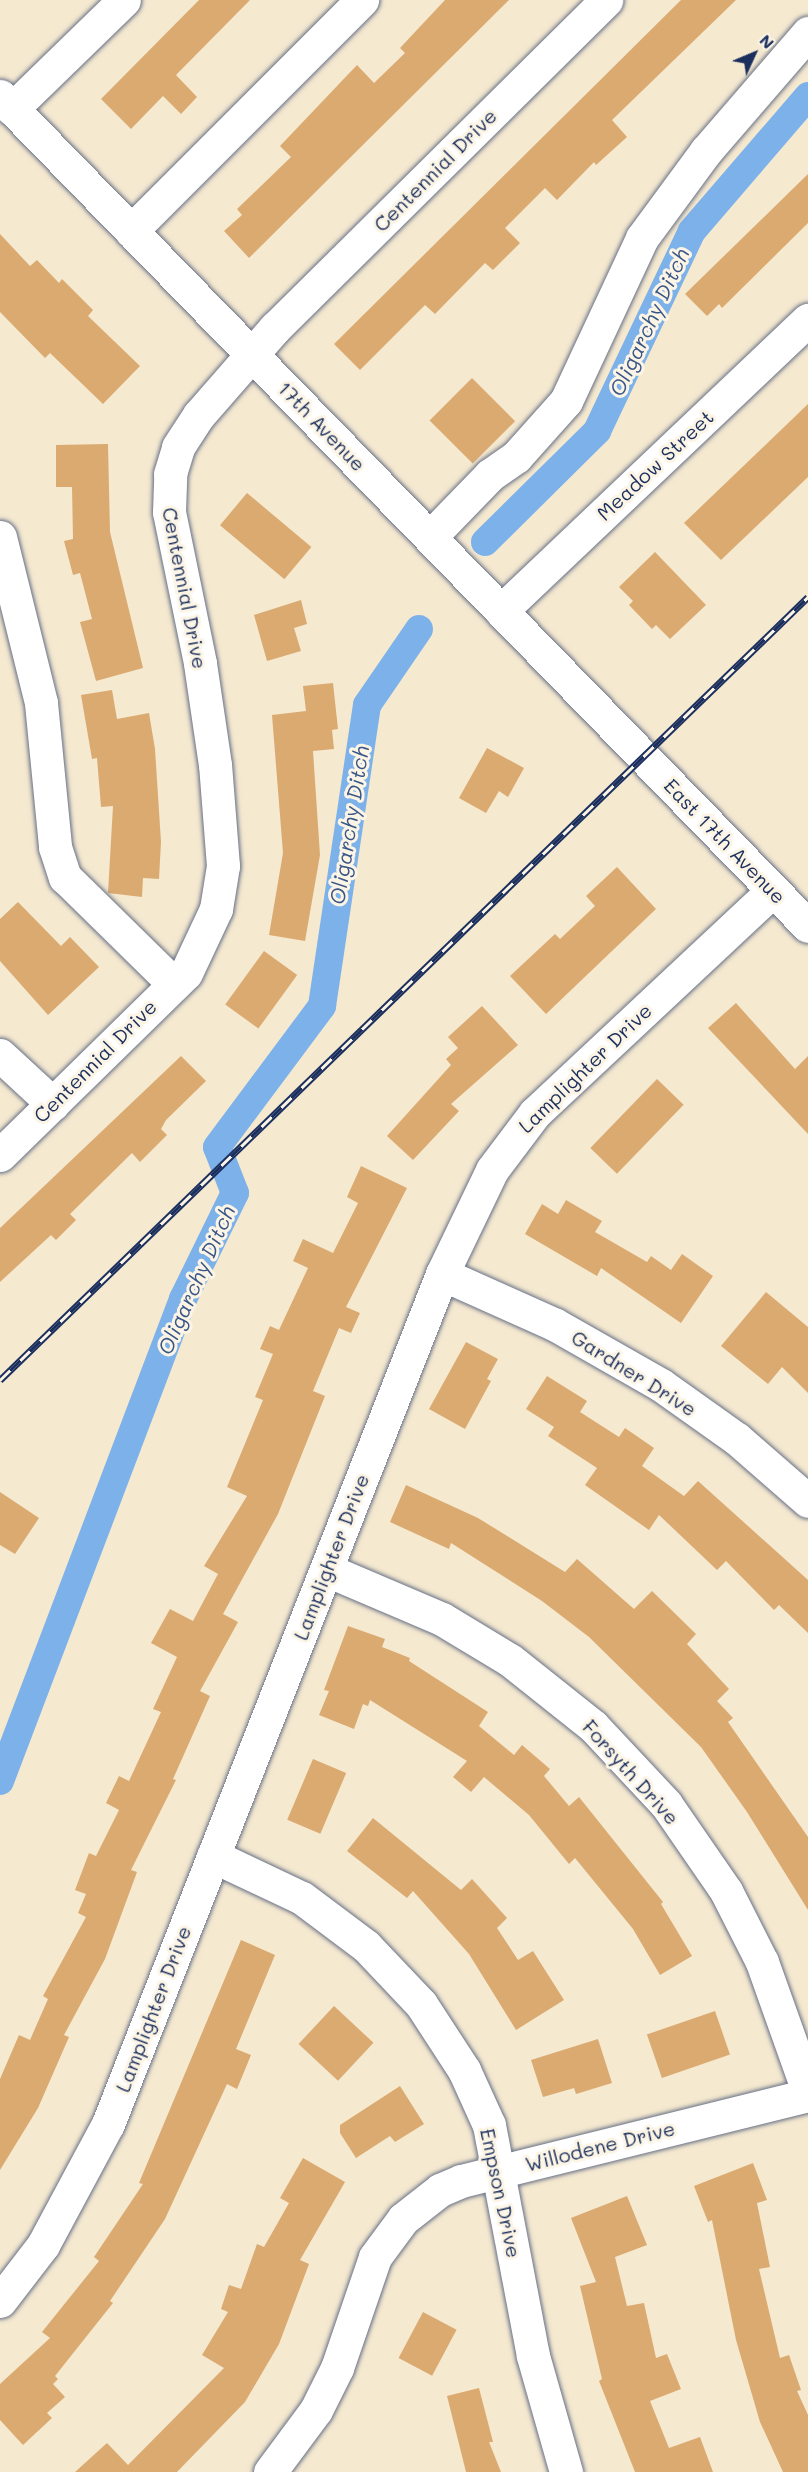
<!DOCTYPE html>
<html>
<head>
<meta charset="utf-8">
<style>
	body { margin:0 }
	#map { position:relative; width:808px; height:2472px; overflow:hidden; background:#f5e9d0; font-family:Mali,sans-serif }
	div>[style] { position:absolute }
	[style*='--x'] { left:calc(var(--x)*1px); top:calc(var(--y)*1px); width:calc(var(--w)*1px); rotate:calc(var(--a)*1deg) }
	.canal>* { height:28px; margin:-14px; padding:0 14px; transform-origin:14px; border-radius:14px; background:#7db1ea }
	.building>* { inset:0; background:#dbaa71; transform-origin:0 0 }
	.roads { filter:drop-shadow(0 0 2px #677086) drop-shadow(0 0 2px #677086) }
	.minor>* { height:33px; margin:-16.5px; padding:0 16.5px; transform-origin:16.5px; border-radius:16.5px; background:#fff }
	.major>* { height:33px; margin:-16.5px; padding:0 16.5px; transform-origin:16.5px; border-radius:16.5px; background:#fff }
	.rail>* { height:7px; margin-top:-3.5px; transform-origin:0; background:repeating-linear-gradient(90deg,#fcf5e5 0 14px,#1b2f5e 0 28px); box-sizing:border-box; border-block:2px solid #1b2f5e }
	span { translate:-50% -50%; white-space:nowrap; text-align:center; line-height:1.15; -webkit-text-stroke:6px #fcf5e5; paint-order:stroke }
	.street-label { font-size:20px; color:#1b2f5e }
	.water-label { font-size:21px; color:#385688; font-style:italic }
	.north { position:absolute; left:724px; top:24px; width:60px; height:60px; -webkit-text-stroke:4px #fcf5e5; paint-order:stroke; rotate:46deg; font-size:16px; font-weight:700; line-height:24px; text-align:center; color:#1b2f5e }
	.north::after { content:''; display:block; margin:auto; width:21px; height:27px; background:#1b2f5e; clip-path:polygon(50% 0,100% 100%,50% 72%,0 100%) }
</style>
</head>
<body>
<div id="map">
	<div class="canal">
		<div style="--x:485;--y:542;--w:158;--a:-44.7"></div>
		<div style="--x:597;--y:431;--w:221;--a:-64.6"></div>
		<div style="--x:692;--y:231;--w:178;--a:-49.3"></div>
		<div style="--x:0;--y:1781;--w:516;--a:-69.21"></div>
		<div style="--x:183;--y:1299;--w:118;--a:-63.9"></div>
		<div style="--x:235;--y:1193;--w:49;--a:-111.4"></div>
		<div style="--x:217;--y:1147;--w:176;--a:-53.3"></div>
		<div style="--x:322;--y:1006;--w:304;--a:-81.5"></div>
		<div style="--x:367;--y:705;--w:92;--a:-55.6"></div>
	</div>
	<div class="building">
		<div style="clip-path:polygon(199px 0,250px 0,176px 75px,197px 97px,181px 114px,163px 96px,131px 129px,101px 99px)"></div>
		<div style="clip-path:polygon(445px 0,509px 0,249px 258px,224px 231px,242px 215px,237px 209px,291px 157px,280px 146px,357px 65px,374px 83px,405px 53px,400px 48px)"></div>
		<div style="clip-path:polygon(681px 0,736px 0,612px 120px,627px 137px,596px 165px,594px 162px,557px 200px,545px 188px,505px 228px,520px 243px,493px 270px,485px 263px,435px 314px,425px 305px,360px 370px,334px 344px)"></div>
		<div style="clip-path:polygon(808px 174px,808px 223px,722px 308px,719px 304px,707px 316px,685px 294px)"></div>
		<div style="clip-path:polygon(0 234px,30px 266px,37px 260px,59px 283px,62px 279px,93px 310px,88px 316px,140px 366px,103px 404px,50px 353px,45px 358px,0 312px)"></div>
		<div style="left:472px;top:378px;width:61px;height:60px;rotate:45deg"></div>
		<div style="clip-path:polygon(808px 404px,808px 477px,721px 560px,684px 523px)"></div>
		<div style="clip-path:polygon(108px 444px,110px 532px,143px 668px,96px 681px,80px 622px,92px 619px,80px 573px,73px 575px,64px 541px,73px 539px,72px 487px,56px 487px,56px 445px)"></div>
		<div style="left:247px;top:493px;width:84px;height:42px;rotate:40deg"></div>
		<div style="clip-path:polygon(655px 552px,706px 605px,670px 639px,656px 625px,652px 629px,629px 605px,633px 601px,619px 587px)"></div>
		<div style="clip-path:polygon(301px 600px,307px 624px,294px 628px,301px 651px,267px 661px,254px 615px)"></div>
		<div style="clip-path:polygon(333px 683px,338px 729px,332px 730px,334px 749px,313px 751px,320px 855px,305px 941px,269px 935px,283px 853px,272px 715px,306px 711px,303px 686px)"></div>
		<div style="clip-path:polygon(112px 690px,117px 719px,149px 713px,155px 749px,161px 842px,159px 879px,143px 878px,142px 897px,108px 893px,113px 806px,101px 807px,97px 758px,92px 759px,81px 695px)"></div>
		<div style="clip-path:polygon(487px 748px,524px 768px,508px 797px,499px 791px,486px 813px,459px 798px)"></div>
		<div style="clip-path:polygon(617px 867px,656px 909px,546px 1014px,510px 976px,555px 934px,560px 939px,595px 906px,586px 896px)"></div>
		<div style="clip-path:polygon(18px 902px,61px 946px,70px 937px,99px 967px,48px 1015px,0 961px,0 919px)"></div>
		<div style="left:264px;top:951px;width:41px;height:66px;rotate:36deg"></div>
		<div style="clip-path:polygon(736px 1003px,795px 1069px,808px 1056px,808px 1134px,708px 1028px)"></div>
		<div style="clip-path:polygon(482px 1006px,518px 1045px,451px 1104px,459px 1111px,413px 1160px,387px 1136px,451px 1065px,446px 1059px,458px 1048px,448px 1037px)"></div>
		<div style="clip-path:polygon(181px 1056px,206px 1081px,166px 1120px,161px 1129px,167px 1135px,140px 1162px,132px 1153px,70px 1214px,76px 1220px,56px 1240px,51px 1235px,0 1282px,0 1228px)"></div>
		<div style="left:657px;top:1079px;width:37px;height:96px;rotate:44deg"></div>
		<div style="clip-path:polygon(361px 1166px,407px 1188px,346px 1307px,360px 1313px,351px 1333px,339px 1328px,313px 1391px,325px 1396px,278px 1514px,223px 1614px,238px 1622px,200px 1691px,210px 1696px,173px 1779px,176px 1780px,131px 1870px,137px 1872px,105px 1959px,64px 2035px,69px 2037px,38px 2108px,0 2170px,0 2079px,19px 2035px,30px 2040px,48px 1999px,43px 1996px,86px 1917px,78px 1913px,86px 1894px,75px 1890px,89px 1853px,96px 1856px,119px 1810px,106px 1803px,119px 1776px,129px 1781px,161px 1712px,153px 1709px,177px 1657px,151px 1643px,170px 1609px,193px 1621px,218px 1574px,204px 1566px,247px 1496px,227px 1487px,263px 1400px,255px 1397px,273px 1354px,260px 1349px,270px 1326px,279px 1330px,308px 1268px,293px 1261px,303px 1239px,333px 1253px,358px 1203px,347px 1197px)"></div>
		<div style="clip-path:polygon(566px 1200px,602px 1221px,595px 1232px,647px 1262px,651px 1256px,671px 1270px,682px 1254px,713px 1276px,681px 1323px,601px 1268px,597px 1276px,525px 1234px,542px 1204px,558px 1214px)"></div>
		<div style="clip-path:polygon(766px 1292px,808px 1327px,808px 1393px,782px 1367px,768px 1384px,721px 1346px)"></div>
		<div style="clip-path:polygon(466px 1342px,498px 1359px,487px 1379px,491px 1381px,465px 1429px,429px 1409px)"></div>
		<div style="clip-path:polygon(547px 1376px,587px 1401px,580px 1412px,619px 1437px,625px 1428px,654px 1448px,642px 1466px,684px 1496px,698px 1481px,808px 1580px,808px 1633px,779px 1605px,774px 1610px,726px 1561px,717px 1570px,659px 1515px,649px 1530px,585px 1485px,597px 1468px,548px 1436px,554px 1427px,526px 1409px)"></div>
		<div style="clip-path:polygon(406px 1485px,478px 1518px,565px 1572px,577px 1559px,634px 1609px,652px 1591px,696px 1634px,687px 1644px,729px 1689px,717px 1701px,733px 1718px,728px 1722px,808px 1837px,808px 1910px,747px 1812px,701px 1747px,589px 1637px,542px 1601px,451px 1543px,449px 1549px,390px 1522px)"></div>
		<div style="clip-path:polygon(0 1492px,39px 1518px,15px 1554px,0 1545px)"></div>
		<div style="clip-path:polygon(348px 1626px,385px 1639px,382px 1647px,410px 1658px,409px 1661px,488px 1712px,479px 1726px,514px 1755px,522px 1745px,550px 1769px,544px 1776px,569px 1806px,579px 1797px,663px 1902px,661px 1904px,692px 1956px,660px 1975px,633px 1929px,575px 1858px,569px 1864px,529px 1815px,484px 1777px,471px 1792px,453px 1777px,467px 1761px,370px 1700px,368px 1706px,363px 1704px,354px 1729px,319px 1715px,329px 1691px,324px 1690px)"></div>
		<div style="left:313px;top:1759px;width:36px;height:66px;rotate:23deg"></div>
		<div style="clip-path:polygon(373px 1818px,461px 1890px,472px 1879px,507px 1918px,497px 1928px,518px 1960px,533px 1951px,564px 2000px,516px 2030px,469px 1954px,413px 1891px,407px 1898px,347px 1851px)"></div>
		<div style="clip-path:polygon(241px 1940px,275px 1955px,236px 2049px,251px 2055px,237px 2089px,227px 2084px,165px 2219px,110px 2301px,113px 2303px,55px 2376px,58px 2379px,53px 2384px,65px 2397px,47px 2413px,52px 2418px,23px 2445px,0 2420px,0 2384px,50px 2338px,42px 2332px,99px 2261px,94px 2257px,143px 2184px,139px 2183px)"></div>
		<div style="left:334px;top:2006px;width:54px;height:52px;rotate:43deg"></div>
		<div style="left:715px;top:2011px;width:46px;height:72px;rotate:71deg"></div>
		<div style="clip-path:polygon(598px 2039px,612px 2083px,576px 2094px,574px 2088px,543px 2097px,531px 2060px)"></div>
		<div style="clip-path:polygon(400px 2086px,424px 2124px,395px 2142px,390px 2136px,356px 2158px,340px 2133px,340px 2125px)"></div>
		<div style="clip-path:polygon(303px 2158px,345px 2182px,300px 2260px,309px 2264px,279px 2344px,245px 2402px,177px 2472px,75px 2472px,107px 2443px,128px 2465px,224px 2368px,202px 2355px,228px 2312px,221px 2309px,229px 2285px,241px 2289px,257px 2244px,264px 2247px,289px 2203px,280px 2198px)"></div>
		<div style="clip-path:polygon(753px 2163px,767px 2200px,757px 2203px,770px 2267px,759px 2269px,780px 2358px,789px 2355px,801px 2390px,797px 2391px,808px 2415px,808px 2472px,783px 2472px,760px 2422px,736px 2340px,712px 2220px,708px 2222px,694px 2186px)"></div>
		<div style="clip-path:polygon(627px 2196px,647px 2245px,615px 2257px,627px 2306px,644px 2303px,656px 2358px,667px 2354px,681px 2389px,650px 2401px,669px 2448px,700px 2437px,713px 2472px,635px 2472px,599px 2381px,602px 2379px,580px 2286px,596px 2282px,571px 2218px)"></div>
		<div style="left:423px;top:2312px;width:38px;height:52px;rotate:28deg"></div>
		<div style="clip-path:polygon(479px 2388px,493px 2442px,489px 2442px,501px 2472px,466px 2472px,447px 2396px)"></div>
	</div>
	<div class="roads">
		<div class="minor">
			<div style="--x:12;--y:109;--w:156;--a:-44.2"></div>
			<div style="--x:131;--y:231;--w:327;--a:-45"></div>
			<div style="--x:0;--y:537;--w:171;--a:76.1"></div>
			<div style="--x:41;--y:703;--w:145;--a:84.4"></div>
			<div style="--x:55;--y:847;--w:32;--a:72"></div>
			<div style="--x:65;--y:877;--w:153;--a:44.5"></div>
			<div style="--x:430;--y:537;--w:86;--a:-45.9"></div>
			<div style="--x:490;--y:475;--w:32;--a:-35"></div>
			<div style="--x:516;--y:457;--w:75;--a:-48.2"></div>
			<div style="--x:566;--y:401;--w:180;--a:-65"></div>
			<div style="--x:642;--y:238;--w:108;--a:-53.7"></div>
			<div style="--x:706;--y:151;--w:156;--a:-49.2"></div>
			<div style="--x:501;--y:611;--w:423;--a:-43.5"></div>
			<div style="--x:0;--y:1055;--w:72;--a:42.8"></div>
			<div style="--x:0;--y:1155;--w:260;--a:-44.4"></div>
			<div style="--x:186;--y:973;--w:71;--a:-64.9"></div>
			<div style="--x:216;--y:909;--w:44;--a:-80.8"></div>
			<div style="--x:223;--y:866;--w:101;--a:-94.5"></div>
			<div style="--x:215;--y:765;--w:103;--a:-98.4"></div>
			<div style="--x:200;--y:663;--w:154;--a:-101.6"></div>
			<div style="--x:169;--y:512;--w:38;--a:-88"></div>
			<div style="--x:170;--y:474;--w:28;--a:-73"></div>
			<div style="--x:178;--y:447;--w:38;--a:-57"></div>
			<div style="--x:199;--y:415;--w:116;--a:-48.9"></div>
			<div style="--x:275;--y:328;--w:466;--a:-44.7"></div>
			<div style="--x:442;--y:1274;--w:123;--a:24.1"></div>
			<div style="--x:554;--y:1324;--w:123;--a:29.7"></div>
			<div style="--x:661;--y:1385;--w:93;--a:35.4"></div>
			<div style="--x:737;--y:1439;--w:94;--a:41.1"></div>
			<div style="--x:327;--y:1570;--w:125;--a:23.1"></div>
			<div style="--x:442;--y:1619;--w:79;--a:31.1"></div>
			<div style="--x:510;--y:1660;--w:106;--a:38.5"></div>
			<div style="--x:593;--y:1726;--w:107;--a:46.9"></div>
			<div style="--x:666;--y:1804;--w:106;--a:55.4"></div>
			<div style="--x:726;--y:1891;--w:80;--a:63.1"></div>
			<div style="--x:762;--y:1962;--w:137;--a:70.4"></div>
			<div style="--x:213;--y:1856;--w:98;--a:25.3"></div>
			<div style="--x:302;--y:1898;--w:80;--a:36.9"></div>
			<div style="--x:366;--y:1946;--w:80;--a:46.5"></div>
			<div style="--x:421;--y:2004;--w:79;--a:56.9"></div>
			<div style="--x:464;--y:2070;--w:60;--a:65.6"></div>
			<div style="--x:489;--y:2125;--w:235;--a:79.2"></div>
			<div style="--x:533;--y:2356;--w:121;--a:74.1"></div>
			<div style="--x:0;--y:2301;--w:71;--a:-52.5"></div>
			<div style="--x:43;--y:2245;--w:137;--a:-61.8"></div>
			<div style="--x:108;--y:2124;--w:913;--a:-68.55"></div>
			<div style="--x:442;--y:1274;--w:115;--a:-64.3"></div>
			<div style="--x:492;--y:1170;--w:71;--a:-53"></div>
			<div style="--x:535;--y:1113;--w:326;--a:-43.1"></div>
			<div style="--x:270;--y:2472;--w:77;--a:-53.4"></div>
			<div style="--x:316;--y:2410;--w:47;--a:-63.4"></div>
			<div style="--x:337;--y:2368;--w:117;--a:-71.1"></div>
			<div style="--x:375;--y:2257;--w:47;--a:-53.6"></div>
			<div style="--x:403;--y:2219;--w:47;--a:-38.1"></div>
			<div style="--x:440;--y:2190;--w:23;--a:-23"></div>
			<div style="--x:461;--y:2181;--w:357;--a:-13.9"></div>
		</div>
		<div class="major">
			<div style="--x:0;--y:96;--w:1158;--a:45.77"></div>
		</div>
	</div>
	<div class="rail">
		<div style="--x:0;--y:1380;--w:1125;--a:-44.1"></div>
	</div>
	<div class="street-label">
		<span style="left:435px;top:170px;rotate:-45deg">Centennial Drive</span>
		<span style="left:322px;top:426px;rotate:46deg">17th Avenue</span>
		<span style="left:655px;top:465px;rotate:-43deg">Meadow Street</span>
		<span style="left:185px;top:588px;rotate:79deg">Centennial Drive</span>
		<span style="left:725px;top:841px;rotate:46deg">East 17th Avenue</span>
		<span style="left:95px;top:1061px;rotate:-45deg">Centennial Drive</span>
		<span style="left:585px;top:1068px;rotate:-44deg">Lamplighter Drive</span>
		<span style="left:634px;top:1373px;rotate:32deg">Gardner Drive</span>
		<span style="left:331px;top:1557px;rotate:-69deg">Lamplighter Drive</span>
		<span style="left:631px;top:1772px;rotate:48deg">Forsyth Drive</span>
		<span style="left:153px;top:2009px;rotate:-69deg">Lamplighter Drive</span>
		<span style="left:600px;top:2146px;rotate:-14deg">Willodene Drive</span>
		<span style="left:501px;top:2193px;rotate:78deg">Empson Drive</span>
	</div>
	<div class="water-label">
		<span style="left:649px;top:322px;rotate:-65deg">Oligarchy Ditch</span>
		<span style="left:349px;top:825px;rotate:-81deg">Oligarchy Ditch</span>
		<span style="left:196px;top:1280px;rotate:-66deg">Oligarchy Ditch</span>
	</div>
	<div class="north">N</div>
</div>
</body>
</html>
